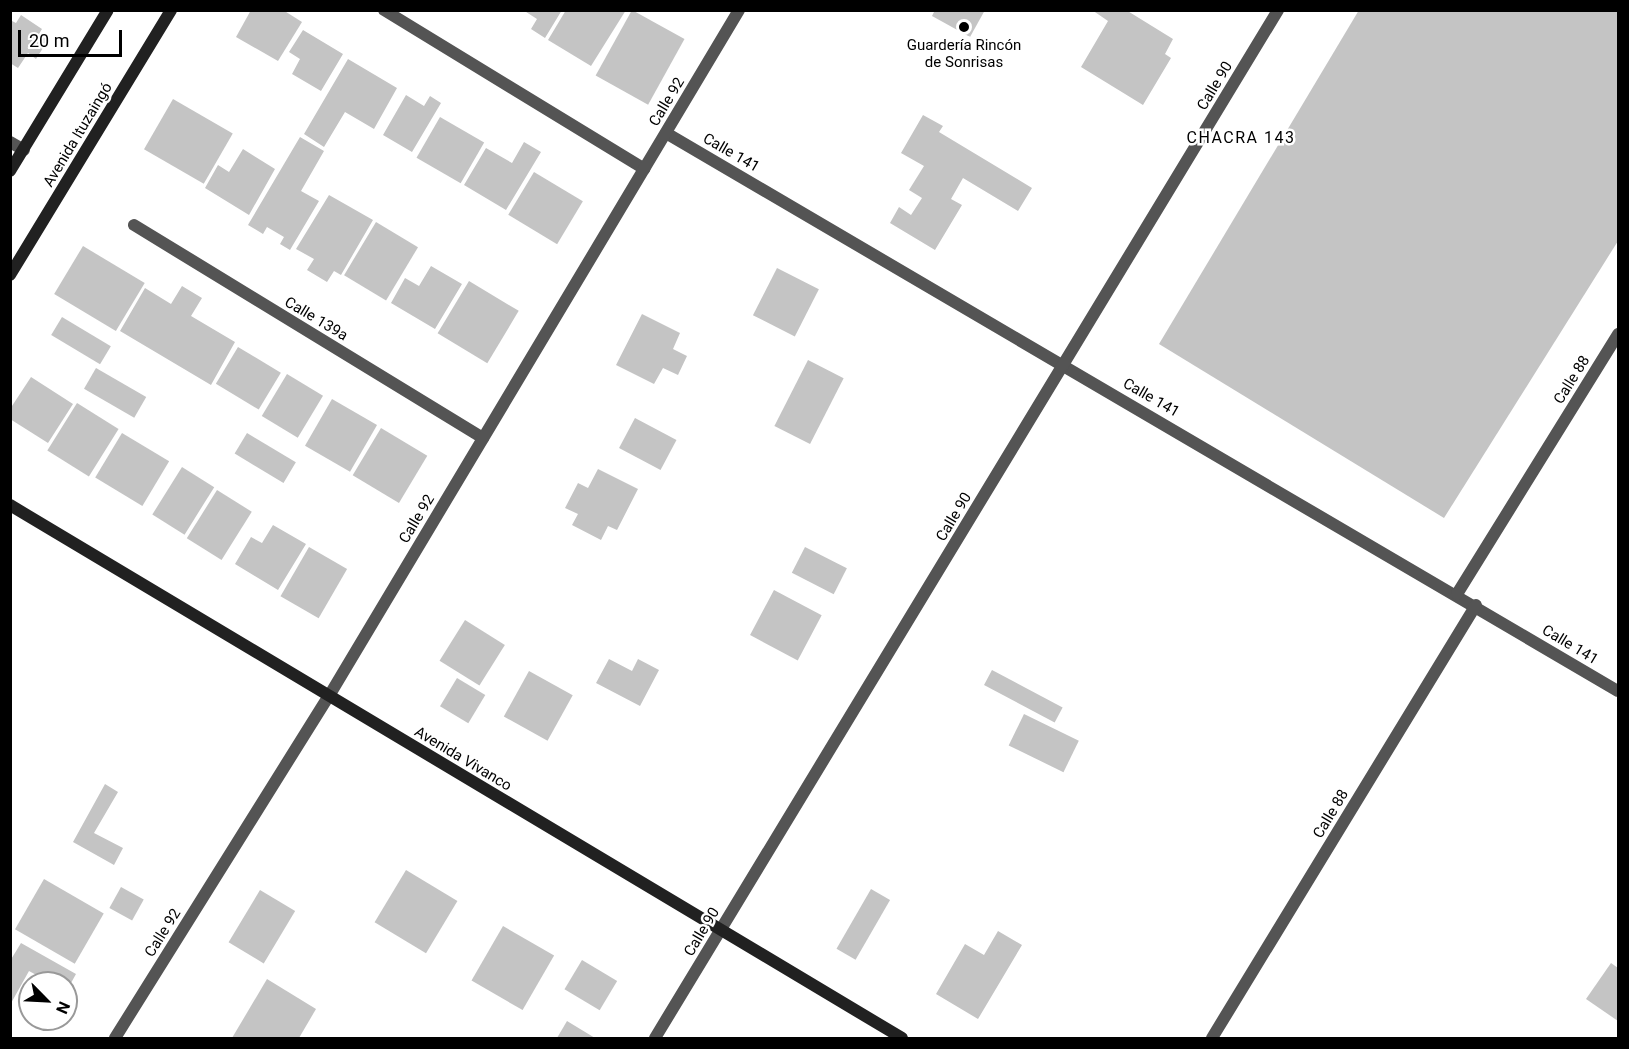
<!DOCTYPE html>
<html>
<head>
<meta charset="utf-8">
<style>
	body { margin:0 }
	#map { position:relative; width:1629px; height:1049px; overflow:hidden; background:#fff; font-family:Roboto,sans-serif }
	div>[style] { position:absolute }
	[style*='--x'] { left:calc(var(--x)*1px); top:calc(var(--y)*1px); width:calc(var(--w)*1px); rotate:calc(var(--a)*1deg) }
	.building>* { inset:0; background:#c4c4c4; transform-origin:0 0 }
	.minor>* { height:12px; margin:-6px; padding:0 6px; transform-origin:6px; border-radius:6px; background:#545454 }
	.secondary>* { height:12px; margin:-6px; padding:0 6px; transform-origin:6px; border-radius:6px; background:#212121 }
	.dots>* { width:16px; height:16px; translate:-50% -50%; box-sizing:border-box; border:3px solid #fff; border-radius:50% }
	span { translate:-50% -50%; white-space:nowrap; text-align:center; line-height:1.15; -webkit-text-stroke:5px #fff; paint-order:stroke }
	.poi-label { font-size:15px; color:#000 }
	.street-label { font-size:15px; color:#000 }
	.neighbourhood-label { font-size:16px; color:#000; letter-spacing:1.5px }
	.frame { position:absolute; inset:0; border:12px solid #000; pointer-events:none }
	.north { position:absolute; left:18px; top:971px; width:60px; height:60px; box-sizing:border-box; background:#fff; border:2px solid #999; border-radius:50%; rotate:114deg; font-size:16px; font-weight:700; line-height:24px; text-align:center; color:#000 }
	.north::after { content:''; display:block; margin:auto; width:21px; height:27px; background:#000; clip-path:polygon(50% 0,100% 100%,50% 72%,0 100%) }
	.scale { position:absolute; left:18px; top:30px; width:104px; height:27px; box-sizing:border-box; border:3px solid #000; border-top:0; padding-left:8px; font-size:18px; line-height:21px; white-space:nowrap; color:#000; -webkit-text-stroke:4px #fff; paint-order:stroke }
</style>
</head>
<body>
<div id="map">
	<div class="building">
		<div style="clip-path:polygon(251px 10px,283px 10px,302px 22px,278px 61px,236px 37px)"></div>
		<div style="clip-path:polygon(523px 10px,562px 10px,545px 38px,531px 29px,537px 19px)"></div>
		<div style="clip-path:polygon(566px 10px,626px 10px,591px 66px,548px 40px)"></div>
		<div style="left:632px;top:10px;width:60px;height:75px;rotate:29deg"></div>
		<div style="clip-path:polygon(935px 10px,985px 10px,970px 37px,932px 16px)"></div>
		<div style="clip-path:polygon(1092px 10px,1126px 10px,1173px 39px,1165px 54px,1171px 58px,1143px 105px,1081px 67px,1108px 21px)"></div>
		<div style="clip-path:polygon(1359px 10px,1618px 10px,1618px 241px,1444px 518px,1159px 344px)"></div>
		<div style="clip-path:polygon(21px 15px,42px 29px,39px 34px,48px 40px,36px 59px,28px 53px,18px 68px,10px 63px,10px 20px,16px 23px)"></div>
		<div style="clip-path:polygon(303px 30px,343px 54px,321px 91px,292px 74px,300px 59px,289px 52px)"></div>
		<div style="clip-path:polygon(348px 59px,397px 88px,374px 129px,345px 112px,324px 147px,304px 134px)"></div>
		<div style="clip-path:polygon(406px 95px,424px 106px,430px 96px,441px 103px,412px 152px,383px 135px)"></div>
		<div style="left:173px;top:99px;width:69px;height:58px;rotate:30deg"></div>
		<div style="clip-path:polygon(923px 115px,943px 126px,939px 132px,1032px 188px,1018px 211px,963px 178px,951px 199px,962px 205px,935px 250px,890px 223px,899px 207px,911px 215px,922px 198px,909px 190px,924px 166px,901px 153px)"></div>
		<div style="left:440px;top:117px;width:51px;height:47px;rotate:30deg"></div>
		<div style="clip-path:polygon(300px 137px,324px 151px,301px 191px,319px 201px,290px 250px,280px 244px,284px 237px,267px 227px,263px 234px,248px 225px)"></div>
		<div style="clip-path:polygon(524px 142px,541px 152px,506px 210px,464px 185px,486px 148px,512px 163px)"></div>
		<div style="clip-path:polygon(243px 149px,275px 169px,249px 215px,205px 188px,218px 165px,229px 172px)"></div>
		<div style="left:534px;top:172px;width:57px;height:50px;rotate:31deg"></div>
		<div style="clip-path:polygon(329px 195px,373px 220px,341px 275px,334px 271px,327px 282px,307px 270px,314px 259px,296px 249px)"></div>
		<div style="left:376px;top:222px;width:49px;height:62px;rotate:31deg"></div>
		<div style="left:83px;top:246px;width:72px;height:56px;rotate:31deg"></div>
		<div style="clip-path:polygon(431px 266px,462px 284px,435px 329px,391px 303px,405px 278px,419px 286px)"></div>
		<div style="left:777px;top:268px;width:47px;height:53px;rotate:27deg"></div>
		<div style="left:469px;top:281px;width:58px;height:61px;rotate:31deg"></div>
		<div style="clip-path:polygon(182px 286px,202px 298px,191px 316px,235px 342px,211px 385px,120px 331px,145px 288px,171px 304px)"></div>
		<div style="clip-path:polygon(642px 314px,680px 333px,673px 349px,687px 356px,678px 375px,663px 368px,654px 384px,616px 365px)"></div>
		<div style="left:62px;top:317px;width:57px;height:21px;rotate:31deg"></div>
		<div style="left:238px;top:347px;width:50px;height:43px;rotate:31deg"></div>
		<div style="left:808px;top:360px;width:40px;height:74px;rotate:27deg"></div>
		<div style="left:96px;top:368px;width:58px;height:24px;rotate:30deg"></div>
		<div style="left:287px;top:374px;width:42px;height:49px;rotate:31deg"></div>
		<div style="clip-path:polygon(31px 377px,73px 404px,48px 443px,10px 419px,10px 409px)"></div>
		<div style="left:332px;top:399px;width:52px;height:54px;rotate:30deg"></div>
		<div style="left:77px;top:403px;width:49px;height:56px;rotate:32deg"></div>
		<div style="left:635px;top:418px;width:47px;height:34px;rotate:28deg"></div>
		<div style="left:381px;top:428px;width:54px;height:55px;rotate:31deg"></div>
		<div style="left:122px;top:433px;width:55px;height:52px;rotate:31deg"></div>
		<div style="left:247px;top:433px;width:57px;height:24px;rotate:31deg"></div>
		<div style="left:182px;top:467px;width:38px;height:56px;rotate:32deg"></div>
		<div style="clip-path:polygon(598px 469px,638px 489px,617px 530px,608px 526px,601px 540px,572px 525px,578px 514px,565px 508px,578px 483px,588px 488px)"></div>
		<div style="left:217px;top:490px;width:41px;height:57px;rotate:32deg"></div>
		<div style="clip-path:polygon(273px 525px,306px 544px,278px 590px,235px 564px,251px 537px,262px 543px)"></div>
		<div style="left:309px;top:547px;width:44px;height:57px;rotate:30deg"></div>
		<div style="left:805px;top:547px;width:47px;height:29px;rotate:27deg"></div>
		<div style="left:774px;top:590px;width:54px;height:51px;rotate:28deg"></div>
		<div style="left:465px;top:620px;width:47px;height:48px;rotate:32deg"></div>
		<div style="clip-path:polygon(609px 659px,632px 671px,638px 659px,659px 670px,640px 706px,596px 683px)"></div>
		<div style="left:992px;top:670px;width:80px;height:17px;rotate:28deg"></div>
		<div style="left:529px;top:671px;width:50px;height:52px;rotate:29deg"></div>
		<div style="left:457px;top:678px;width:33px;height:33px;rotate:31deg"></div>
		<div style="left:1024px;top:714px;width:61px;height:35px;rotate:26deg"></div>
		<div style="clip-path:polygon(105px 784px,118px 792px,94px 833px,123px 848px,114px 865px,73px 842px)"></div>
		<div style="left:406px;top:870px;width:60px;height:61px;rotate:31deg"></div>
		<div style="left:44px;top:879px;width:69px;height:58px;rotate:30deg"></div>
		<div style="left:121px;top:887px;width:26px;height:24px;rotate:29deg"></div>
		<div style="left:871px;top:889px;width:22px;height:69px;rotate:30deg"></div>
		<div style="left:260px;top:890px;width:41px;height:61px;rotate:31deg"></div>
		<div style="left:503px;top:926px;width:59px;height:63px;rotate:30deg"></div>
		<div style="clip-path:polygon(998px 931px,1022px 945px,978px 1019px,936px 994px,965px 944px,984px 955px)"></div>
		<div style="clip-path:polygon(21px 943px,76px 974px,66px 992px,66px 983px,51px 983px,29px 971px,10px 1005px,10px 961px)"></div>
		<div style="left:582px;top:960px;width:41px;height:34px;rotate:31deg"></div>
		<div style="clip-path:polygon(1611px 963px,1618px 968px,1618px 1021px,1586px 999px)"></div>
		<div style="clip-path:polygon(267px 979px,316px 1009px,299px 1038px,232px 1038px)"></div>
		<div style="clip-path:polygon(567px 1021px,595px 1038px,557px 1038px)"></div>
	</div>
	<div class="minor">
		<div style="--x:384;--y:10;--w:305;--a:31.4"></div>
		<div style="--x:666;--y:133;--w:1103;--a:30.38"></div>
		<div style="--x:10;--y:142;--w:16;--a:30"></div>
		<div style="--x:134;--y:225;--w:409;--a:31.4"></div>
		<div style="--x:1457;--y:594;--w:306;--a:-58.2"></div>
		<div style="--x:115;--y:1038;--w:403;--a:-58"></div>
		<div style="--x:329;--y:696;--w:799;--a:-59.13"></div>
		<div style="--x:655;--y:1038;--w:1202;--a:-58.78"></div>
		<div style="--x:1212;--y:1038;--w:507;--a:-58.63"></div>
	</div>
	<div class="secondary">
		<div style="--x:10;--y:171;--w:188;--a:-58.7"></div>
		<div style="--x:10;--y:275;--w:310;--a:-58.7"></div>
		<div style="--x:10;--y:505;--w:1039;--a:30.86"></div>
	</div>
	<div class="dots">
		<div style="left:964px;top:27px;background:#000"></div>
	</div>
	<div class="poi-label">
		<span style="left:964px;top:54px">Guardería Rincón<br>de Sonrisas</span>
	</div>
	<div class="street-label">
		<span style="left:1215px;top:86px;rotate:-59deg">Calle 90</span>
		<span style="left:667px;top:102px;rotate:-59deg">Calle 92</span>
		<span style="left:78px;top:135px;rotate:-59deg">Avenida Ituzaingó</span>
		<span style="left:731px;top:153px;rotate:30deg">Calle 141</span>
		<span style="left:316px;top:319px;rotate:31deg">Calle 139a</span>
		<span style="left:1572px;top:380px;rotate:-58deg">Calle 88</span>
		<span style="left:1151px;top:398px;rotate:30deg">Calle 141</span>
		<span style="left:954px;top:517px;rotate:-59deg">Calle 90</span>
		<span style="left:417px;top:519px;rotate:-59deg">Calle 92</span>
		<span style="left:1570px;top:645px;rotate:31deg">Calle 141</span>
		<span style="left:463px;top:759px;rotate:31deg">Avenida Vivanco</span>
		<span style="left:1331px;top:814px;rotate:-59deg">Calle 88</span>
		<span style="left:702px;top:932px;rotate:-59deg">Calle 90</span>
		<span style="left:163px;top:933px;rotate:-58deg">Calle 92</span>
	</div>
	<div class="neighbourhood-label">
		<span style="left:1241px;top:138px">CHACRA 143</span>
	</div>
	<div class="frame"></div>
	<div class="north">N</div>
	<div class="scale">20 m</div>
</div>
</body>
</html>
